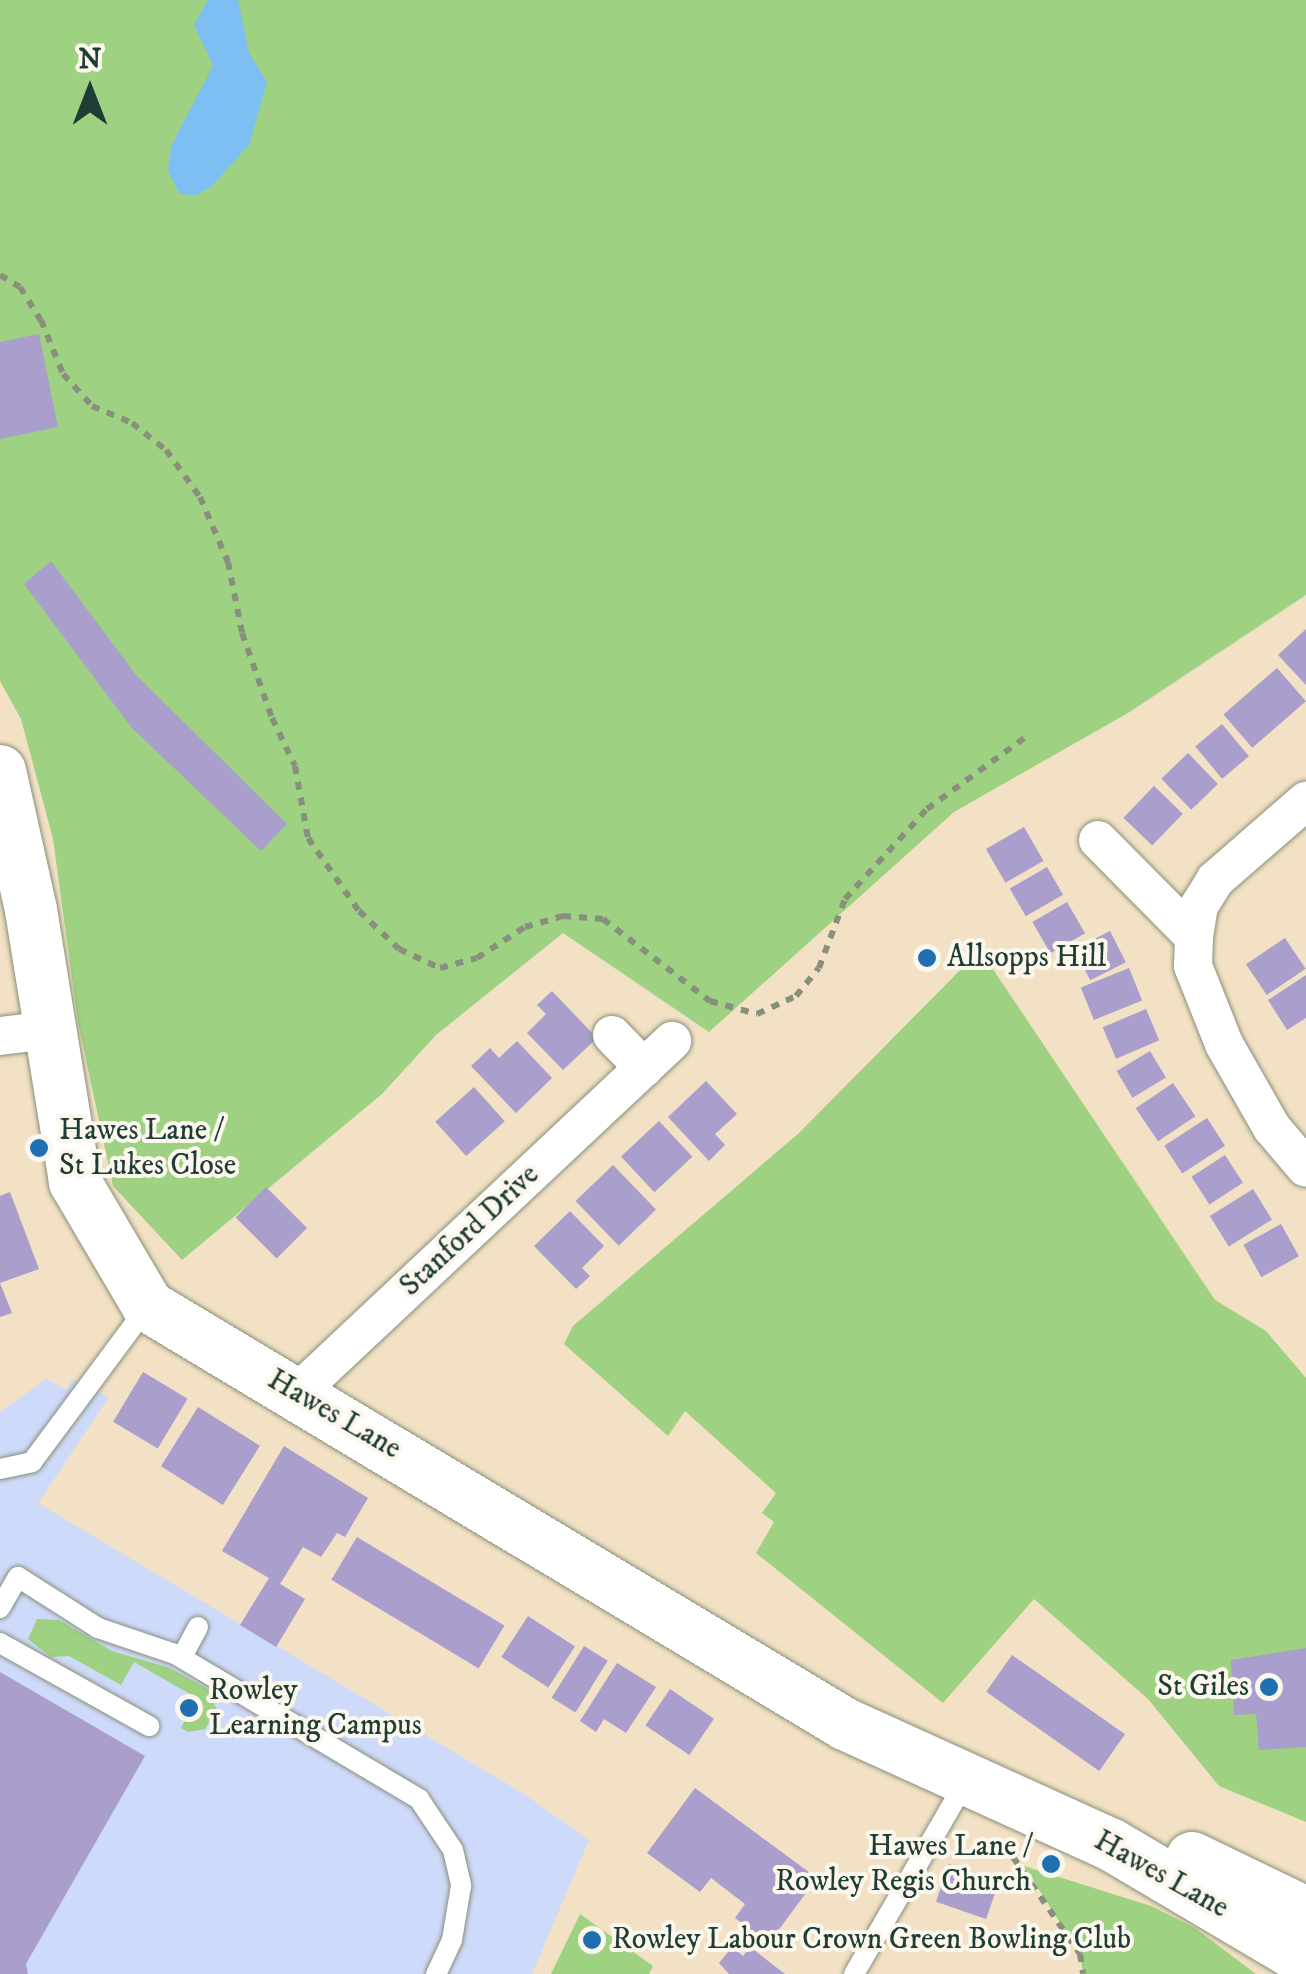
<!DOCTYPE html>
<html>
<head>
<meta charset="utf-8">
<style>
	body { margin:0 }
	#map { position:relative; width:1306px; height:1974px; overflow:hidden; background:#f2e1c4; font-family:"IM FELL DW Pica",serif }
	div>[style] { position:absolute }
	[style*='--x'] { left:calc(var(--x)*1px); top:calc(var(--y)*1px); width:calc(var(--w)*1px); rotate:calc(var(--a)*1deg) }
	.built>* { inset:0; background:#cedafa }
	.green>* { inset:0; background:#9ed181 }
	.water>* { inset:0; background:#7ebff3 }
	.building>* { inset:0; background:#a99ecc; transform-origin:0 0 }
	.path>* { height:6px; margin-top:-3px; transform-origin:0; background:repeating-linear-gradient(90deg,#888f7c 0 8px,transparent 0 16px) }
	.roads { filter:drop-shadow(0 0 2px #888f7c) drop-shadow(0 0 2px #888f7c) }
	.lane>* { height:20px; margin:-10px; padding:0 10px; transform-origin:10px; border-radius:10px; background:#fff }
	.street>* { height:38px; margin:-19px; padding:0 19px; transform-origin:19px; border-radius:19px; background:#fff }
	.secondary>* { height:52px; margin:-26px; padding:0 26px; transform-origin:26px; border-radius:26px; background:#fff }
	.dots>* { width:28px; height:28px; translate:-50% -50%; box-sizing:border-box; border:5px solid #fbf7ec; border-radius:50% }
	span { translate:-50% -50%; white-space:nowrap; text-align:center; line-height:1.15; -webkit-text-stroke:8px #fbf7ec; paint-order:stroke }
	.poi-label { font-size:30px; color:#1f3d34 }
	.left { translate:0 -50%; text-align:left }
	.right { translate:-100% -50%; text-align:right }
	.street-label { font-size:30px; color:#1f3d34 }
	.north { position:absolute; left:40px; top:40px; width:100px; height:100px; -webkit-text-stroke:8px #fbf7ec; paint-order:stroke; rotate:0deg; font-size:28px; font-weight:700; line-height:40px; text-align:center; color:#1f3d34 }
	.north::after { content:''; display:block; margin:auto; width:35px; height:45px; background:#1f3d34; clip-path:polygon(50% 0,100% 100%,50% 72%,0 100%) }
</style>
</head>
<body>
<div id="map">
	<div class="built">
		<div style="clip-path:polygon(46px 1379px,66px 1390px,73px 1379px,109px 1397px,38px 1503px,524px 1794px,589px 1840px,532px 1974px,0 1974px,0 1412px)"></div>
	</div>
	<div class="green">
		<div style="clip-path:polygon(0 0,1306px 0,1306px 595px,1128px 713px,954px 812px,709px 1032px,563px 933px,436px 1035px,382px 1094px,182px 1260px,113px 1186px,78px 1022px,53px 839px,21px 719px,0 681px)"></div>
		<div style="clip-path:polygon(980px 950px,1215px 1300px,1266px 1331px,1306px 1378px,1306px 1822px,1219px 1786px,1148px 1699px,1034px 1599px,943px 1703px,756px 1553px,774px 1522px,762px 1513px,776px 1493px,685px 1411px,668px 1436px,564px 1344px,573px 1326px,799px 1133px)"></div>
		<div style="clip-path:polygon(37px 1619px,59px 1620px,112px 1651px,170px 1668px,208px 1689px,217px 1710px,205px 1729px,188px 1732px,181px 1728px,197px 1698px,134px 1662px,121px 1685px,69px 1656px,51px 1657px,28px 1639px)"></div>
		<div style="clip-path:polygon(1024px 1866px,1151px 1906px,1195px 1928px,1256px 1974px,1083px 1974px,1080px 1954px)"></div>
		<div style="clip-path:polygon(580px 1914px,653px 1966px,649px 1974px,551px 1974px)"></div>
	</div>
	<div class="water">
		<div style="clip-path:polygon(208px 0,238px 0,249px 53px,267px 82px,249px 145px,211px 187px,195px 195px,180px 194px,168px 171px,171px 146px,213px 66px,194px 25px)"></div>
	</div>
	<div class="building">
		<div style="clip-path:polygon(39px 334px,58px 427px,0 439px,0 342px)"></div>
		<div style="clip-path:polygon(51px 561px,136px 675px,287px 824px,261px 851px,131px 727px,24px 584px)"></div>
		<div style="clip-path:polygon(1306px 629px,1306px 685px,1278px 655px)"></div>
		<div style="left:1277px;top:668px;width:44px;height:71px;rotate:49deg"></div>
		<div style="left:1222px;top:724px;width:42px;height:35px;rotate:50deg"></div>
		<div style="left:1188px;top:753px;width:43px;height:37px;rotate:46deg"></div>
		<div style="left:1154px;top:786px;width:40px;height:44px;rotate:44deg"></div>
		<div style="left:1024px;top:827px;width:39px;height:44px;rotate:60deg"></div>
		<div style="left:1047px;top:867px;width:32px;height:43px;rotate:60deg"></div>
		<div style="left:1067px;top:902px;width:36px;height:40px;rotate:60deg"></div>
		<div style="left:1110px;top:931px;width:35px;height:40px;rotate:63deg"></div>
		<div style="left:1285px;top:938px;width:37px;height:47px;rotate:56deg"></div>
		<div style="left:1129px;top:968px;width:35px;height:52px;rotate:68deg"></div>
		<div style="clip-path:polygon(1306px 975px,1306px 1018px,1287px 1030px,1268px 1000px)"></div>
		<div style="clip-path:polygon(552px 991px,597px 1038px,563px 1070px,527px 1033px,546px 1014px,537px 1005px)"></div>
		<div style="left:1146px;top:1009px;width:34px;height:47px;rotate:67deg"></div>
		<div style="clip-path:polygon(517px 1041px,552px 1078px,516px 1113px,471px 1066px,490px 1048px,499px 1058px)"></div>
		<div style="left:1150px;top:1051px;width:31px;height:39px;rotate:59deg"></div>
		<div style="clip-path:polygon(706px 1081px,737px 1114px,715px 1134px,725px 1145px,709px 1161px,668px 1117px)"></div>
		<div style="left:1173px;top:1083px;width:40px;height:45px;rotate:56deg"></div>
		<div style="left:474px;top:1087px;width:46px;height:52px;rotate:48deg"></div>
		<div style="left:1207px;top:1118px;width:33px;height:51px;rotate:57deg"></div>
		<div style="left:659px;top:1121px;width:49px;height:52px;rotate:47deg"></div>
		<div style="left:1225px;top:1155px;width:33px;height:40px;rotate:57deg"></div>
		<div style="left:613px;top:1165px;width:62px;height:52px;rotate:46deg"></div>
		<div style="left:266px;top:1187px;width:58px;height:43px;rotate:45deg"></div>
		<div style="left:1253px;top:1189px;width:36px;height:51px;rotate:58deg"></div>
		<div style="clip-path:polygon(10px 1192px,39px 1269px,0 1283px,12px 1313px,0 1317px,0 1196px)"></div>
		<div style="clip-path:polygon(570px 1211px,604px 1246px,582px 1268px,590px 1276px,576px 1289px,534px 1246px)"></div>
		<div style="left:1281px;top:1224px;width:37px;height:43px;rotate:61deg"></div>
		<div style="left:143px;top:1372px;width:52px;height:58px;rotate:31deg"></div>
		<div style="left:198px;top:1407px;width:73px;height:70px;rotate:32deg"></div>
		<div style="clip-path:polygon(284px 1446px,368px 1498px,345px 1537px,337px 1533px,321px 1557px,303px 1547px,280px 1584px,305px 1599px,276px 1647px,240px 1625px,269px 1578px,222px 1551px)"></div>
		<div style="left:357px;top:1537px;width:172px;height:50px;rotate:31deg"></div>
		<div style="left:528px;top:1616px;width:56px;height:49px;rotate:33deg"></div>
		<div style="left:584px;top:1646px;width:28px;height:61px;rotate:32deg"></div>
		<div style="clip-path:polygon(1306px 1648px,1306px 1747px,1259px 1750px,1256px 1714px,1234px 1715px,1231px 1660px)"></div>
		<div style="left:1012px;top:1655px;width:138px;height:45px;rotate:35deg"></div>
		<div style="clip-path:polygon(617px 1663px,656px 1687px,626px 1733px,604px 1719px,596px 1732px,580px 1721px)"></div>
		<div style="clip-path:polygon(0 1672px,145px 1756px,26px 1964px,28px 1974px,0 1974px)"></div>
		<div style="left:670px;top:1689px;width:53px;height:44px;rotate:34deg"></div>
		<div style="clip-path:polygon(695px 1788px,817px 1878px,769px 1943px,735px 1918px,745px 1904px,711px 1878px,700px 1892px,647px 1853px)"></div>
		<div style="left:949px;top:1864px;width:53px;height:40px;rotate:19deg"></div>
		<div style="clip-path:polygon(732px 1947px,743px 1956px,750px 1947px,785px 1974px,729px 1974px,719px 1963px)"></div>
	</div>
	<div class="path">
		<div style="--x:0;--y:275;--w:23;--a:31"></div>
		<div style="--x:20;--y:287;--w:39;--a:58"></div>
		<div style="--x:41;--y:320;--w:58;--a:67.8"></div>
		<div style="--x:63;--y:374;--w:43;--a:47.8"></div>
		<div style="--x:92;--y:406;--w:43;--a:23"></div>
		<div style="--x:132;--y:423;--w:43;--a:38.5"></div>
		<div style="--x:166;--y:450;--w:58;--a:54.1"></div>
		<div style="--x:200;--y:497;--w:71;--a:66.7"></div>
		<div style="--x:228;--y:562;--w:72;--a:78.8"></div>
		<div style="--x:242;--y:633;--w:90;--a:70.6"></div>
		<div style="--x:272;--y:718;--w:53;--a:64.4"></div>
		<div style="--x:295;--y:766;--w:73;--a:79.8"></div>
		<div style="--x:308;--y:838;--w:89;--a:55.1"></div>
		<div style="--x:359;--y:911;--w:55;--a:43.5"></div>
		<div style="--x:399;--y:949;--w:45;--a:24.9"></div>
		<div style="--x:440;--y:968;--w:38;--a:-15"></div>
		<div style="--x:477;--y:958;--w:57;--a:-32.9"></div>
		<div style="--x:525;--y:927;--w:40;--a:-16"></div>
		<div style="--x:563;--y:916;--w:40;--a:4.3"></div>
		<div style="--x:603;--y:919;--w:135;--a:37.5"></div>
		<div style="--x:710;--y:1001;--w:49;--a:15.5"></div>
		<div style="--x:757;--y:1014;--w:43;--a:-24.8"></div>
		<div style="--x:796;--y:996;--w:36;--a:-51"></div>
		<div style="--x:819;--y:968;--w:74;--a:-69.4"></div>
		<div style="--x:845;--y:899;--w:122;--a:-47.7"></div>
		<div style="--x:927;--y:809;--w:124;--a:-36.1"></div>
		<div style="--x:1012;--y:1841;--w:16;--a:86"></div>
		<div style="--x:1013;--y:1857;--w:118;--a:55.4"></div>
		<div style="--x:1080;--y:1954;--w:20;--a:81"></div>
	</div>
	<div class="roads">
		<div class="lane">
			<div style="--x:0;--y:1469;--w:33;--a:-12"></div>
			<div style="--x:32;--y:1462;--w:193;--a:-53.4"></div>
			<div style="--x:0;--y:1608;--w:36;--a:-60"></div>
			<div style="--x:18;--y:1577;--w:95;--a:32.5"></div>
			<div style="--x:98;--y:1628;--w:81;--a:18.7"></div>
			<div style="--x:175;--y:1654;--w:284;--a:30.7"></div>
			<div style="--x:419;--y:1799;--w:61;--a:56.3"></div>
			<div style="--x:453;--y:1850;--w:37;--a:77"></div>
			<div style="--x:461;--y:1886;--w:55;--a:99.5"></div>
			<div style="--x:452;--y:1940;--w:38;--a:115"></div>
			<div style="--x:0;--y:1643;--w:171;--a:29.1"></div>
			<div style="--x:182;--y:1657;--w:34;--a:-62"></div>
			<div style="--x:854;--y:1974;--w:223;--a:-59.9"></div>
		</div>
		<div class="street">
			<div style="--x:1098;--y:840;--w:136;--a:45.3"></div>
			<div style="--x:1194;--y:937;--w:29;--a:92"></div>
			<div style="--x:1193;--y:966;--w:84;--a:68.3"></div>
			<div style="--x:1224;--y:1044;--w:97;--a:60.3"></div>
			<div style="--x:1272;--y:1128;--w:52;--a:49.6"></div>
			<div style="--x:1194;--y:937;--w:31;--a:-81"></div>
			<div style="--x:1199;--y:906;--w:31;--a:-58"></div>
			<div style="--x:1215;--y:880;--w:121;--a:-41"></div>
			<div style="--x:612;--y:1035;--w:46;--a:45.9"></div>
			<div style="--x:0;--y:1036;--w:49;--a:-7"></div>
			<div style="--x:296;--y:1394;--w:516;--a:-43.19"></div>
		</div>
		<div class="secondary">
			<div style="--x:0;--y:771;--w:142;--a:77.4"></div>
			<div style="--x:31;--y:910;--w:276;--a:80.8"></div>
			<div style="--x:75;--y:1182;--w:144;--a:59.5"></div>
			<div style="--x:148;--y:1306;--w:813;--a:30.95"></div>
			<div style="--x:845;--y:1724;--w:291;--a:24.4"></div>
			<div style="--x:1110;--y:1844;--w:228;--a:30.6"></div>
			<div style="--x:1192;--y:1858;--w:127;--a:25.8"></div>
		</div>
	</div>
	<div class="dots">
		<div style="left:927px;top:958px;background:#1f6fb2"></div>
		<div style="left:39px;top:1148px;background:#1f6fb2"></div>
		<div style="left:1269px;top:1687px;background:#1f6fb2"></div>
		<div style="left:189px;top:1708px;background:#1f6fb2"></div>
		<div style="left:1051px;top:1864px;background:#1f6fb2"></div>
		<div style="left:592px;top:1940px;background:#1f6fb2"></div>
	</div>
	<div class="poi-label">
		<span class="left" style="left:947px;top:958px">Allsopps Hill</span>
		<span class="left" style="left:59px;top:1148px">Hawes Lane /<br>St Lukes Close</span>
		<span class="right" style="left:1249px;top:1687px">St Giles</span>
		<span class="left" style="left:209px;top:1708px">Rowley<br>Learning Campus</span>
		<span class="right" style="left:1031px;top:1864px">Hawes Lane /<br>Rowley Regis Church</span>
		<span class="left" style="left:612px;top:1940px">Rowley Labour Crown Green Bowling Club</span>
	</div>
	<div class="street-label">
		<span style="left:470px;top:1231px;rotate:-43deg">Stanford Drive</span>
		<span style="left:334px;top:1415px;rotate:30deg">Hawes Lane</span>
		<span style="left:1161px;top:1875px;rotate:29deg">Hawes Lane</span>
	</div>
	<div class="north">N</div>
</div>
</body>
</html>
